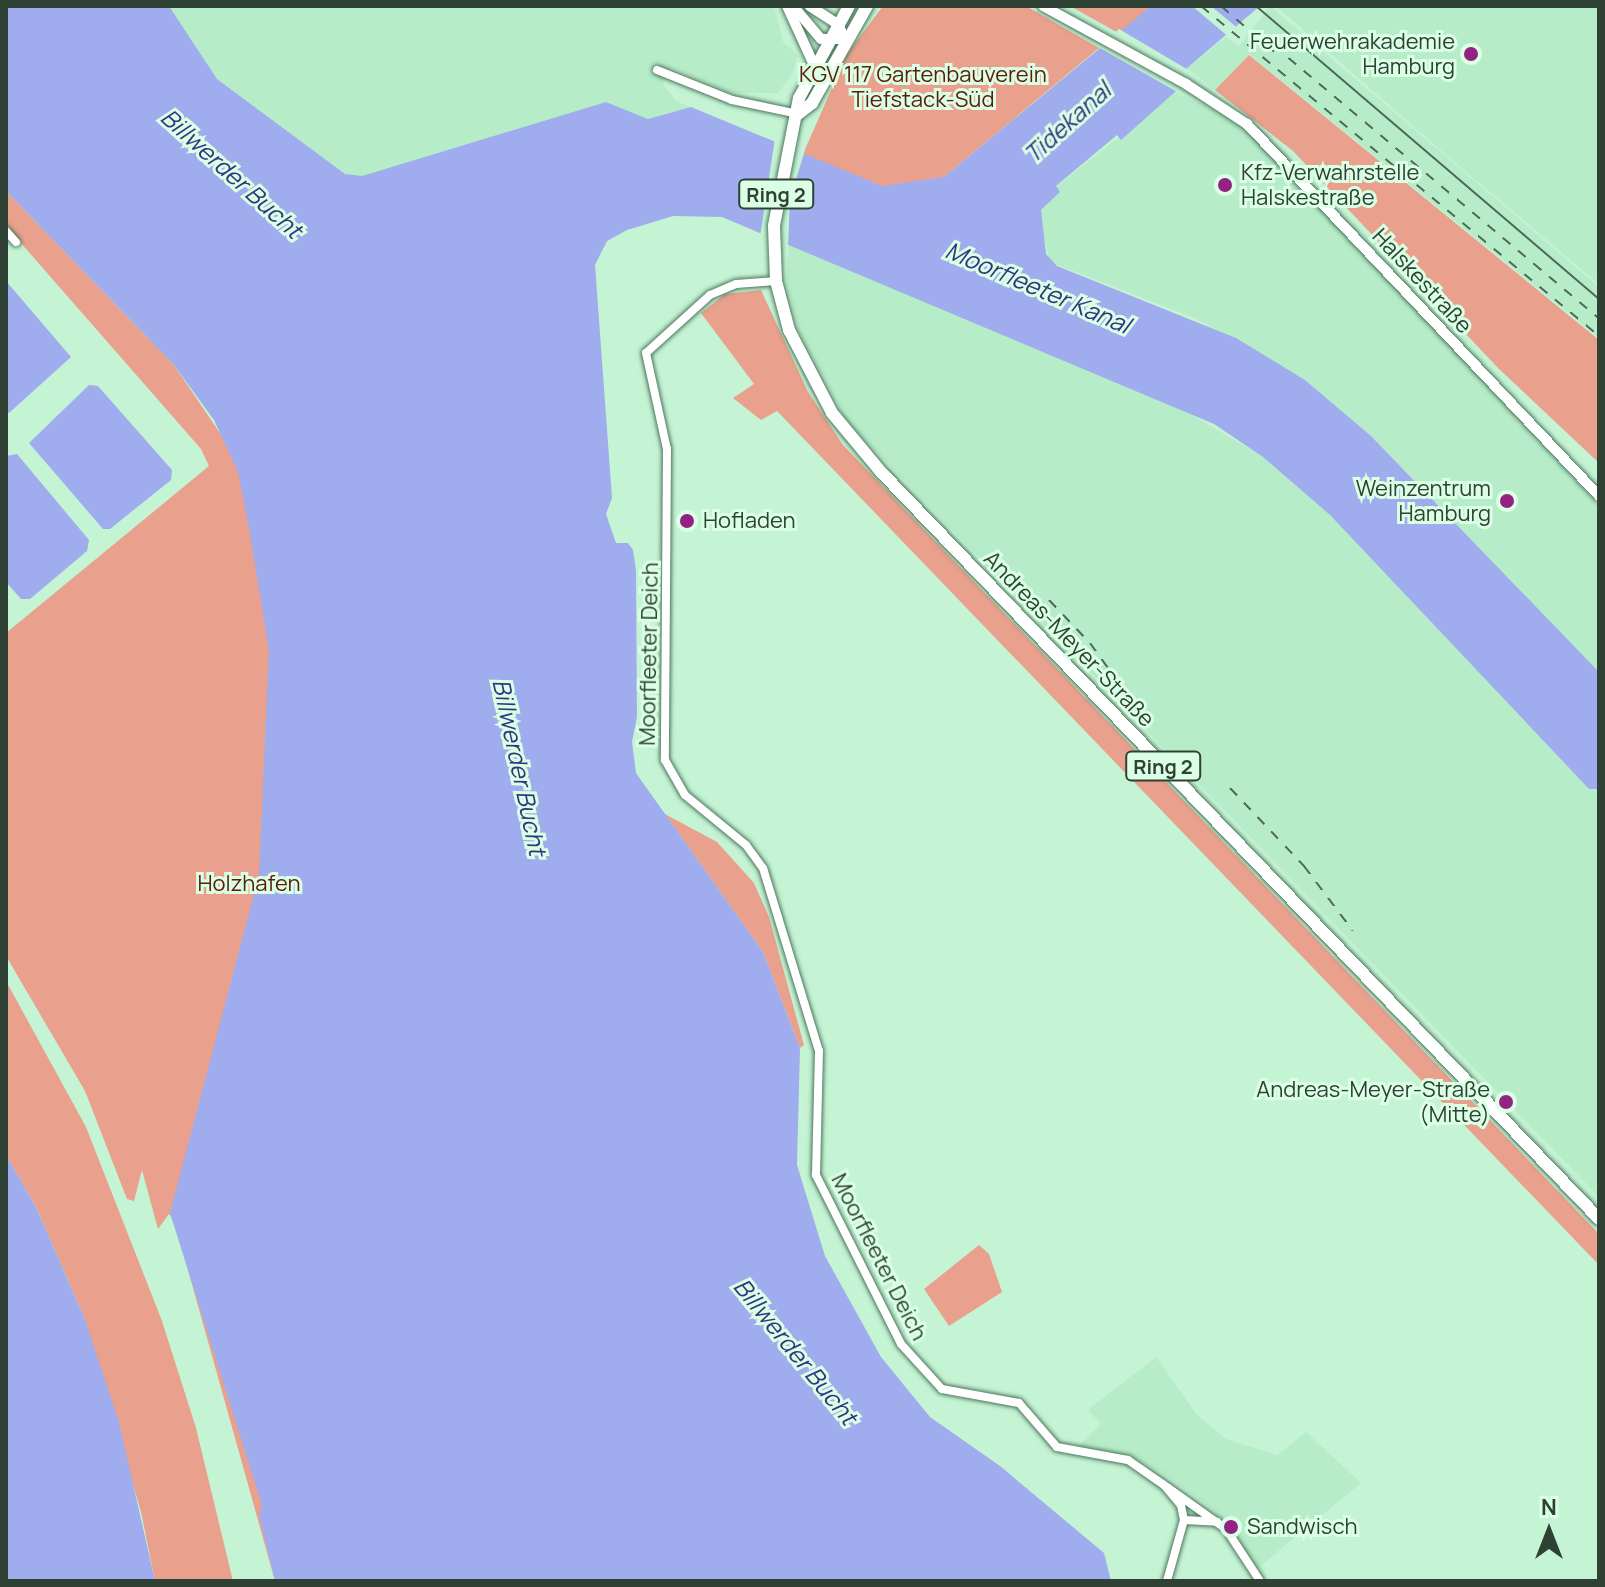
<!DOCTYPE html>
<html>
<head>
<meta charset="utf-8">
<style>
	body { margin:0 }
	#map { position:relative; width:1605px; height:1587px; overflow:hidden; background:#c5f4d5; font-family:Manrope,sans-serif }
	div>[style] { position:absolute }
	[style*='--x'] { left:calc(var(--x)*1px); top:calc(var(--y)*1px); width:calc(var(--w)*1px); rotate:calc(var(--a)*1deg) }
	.built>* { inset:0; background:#b6ecc8 }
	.green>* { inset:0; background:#e9a08c }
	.water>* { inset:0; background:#9faced }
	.pier>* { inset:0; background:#c5f4d5 }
	.roads { filter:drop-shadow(0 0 2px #4c775c) drop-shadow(0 0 2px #4c775c) }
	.minor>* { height:8px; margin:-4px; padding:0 4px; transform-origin:4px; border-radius:4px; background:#fff }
	.tertiary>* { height:10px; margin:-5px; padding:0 5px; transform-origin:5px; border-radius:5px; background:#fff }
	.primary>* { height:12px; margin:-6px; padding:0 6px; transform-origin:6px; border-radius:6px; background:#fff }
	.tram>* { height:2px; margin:-1px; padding:0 1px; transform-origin:1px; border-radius:1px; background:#4f6757 }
	.rail>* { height:2px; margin-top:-1px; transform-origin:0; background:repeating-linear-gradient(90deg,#4f6757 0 10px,transparent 0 20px) }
	.dots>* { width:22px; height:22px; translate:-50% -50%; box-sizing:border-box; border:4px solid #daffe5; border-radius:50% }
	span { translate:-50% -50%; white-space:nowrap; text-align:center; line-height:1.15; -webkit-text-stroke:6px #daffe5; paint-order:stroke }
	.shield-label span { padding:2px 6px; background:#daffe5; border:2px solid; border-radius:6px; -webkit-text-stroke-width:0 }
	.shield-label { font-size:20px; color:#2f4135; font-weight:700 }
	.poi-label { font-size:22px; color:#2f4135 }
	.right { translate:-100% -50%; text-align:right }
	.left { translate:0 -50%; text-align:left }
	.park-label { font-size:22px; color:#5d1c0a }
	.street-label { font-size:22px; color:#2f4135 }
	.water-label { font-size:24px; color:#303681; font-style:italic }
	.frame { position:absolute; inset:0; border:8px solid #2f4135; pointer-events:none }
	.north { position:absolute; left:1509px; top:1491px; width:80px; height:80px; -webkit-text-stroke:6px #daffe5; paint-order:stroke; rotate:0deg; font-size:22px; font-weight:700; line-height:32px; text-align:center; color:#2f4135 }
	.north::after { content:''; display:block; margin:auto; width:28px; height:36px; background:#2f4135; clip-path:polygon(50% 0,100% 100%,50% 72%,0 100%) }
</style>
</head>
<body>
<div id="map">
	<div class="built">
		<div style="clip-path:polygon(169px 6px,774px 6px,783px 42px,798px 55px,792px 75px,778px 93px,731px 93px,670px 67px,663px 84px,676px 101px,691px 107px,648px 119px,606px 102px,362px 176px,345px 174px,217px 79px)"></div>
		<div style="clip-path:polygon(1270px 6px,1599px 287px,1599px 338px,1249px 54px,1215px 90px,1187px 68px,1226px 37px,1239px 46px)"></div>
		<div style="clip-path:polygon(1276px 6px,1599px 6px,1599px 284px,1453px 161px)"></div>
		<div style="clip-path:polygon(1175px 92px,1224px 114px,1279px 160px,1599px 506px,1599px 672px,1371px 436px,1305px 380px,1197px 319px,1050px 262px,1040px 219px,1041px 210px,1060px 192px,1056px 187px)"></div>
		<div style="clip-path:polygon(789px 243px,1172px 403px,1263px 457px,1330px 515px,1589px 789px,1599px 789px,1599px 1197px,846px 420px,798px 329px,786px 280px)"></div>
		<div style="clip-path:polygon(1156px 1357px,1197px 1415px,1226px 1439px,1277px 1455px,1306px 1432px,1361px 1483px,1258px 1568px,1215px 1511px,1170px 1478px,1130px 1455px,1077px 1448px,1101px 1424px,1088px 1410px)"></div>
	</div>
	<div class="green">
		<div style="clip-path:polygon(883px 6px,1026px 6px,1099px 48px,944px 177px,882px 187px,803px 154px,847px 54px)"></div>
		<div style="clip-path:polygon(1070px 6px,1151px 6px,1120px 34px)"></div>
		<div style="clip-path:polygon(1249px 55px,1599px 340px,1599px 463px,1498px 368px,1293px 151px,1215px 90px)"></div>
		<div style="clip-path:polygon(6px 191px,174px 365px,230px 448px,389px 410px,275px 1581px,174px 1220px,169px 1214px,158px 1229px,142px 1170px,134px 1201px,127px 1199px,85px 1091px,6px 956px,6px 633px,209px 466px,201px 449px,6px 226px)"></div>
		<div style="clip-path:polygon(761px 290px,808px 392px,843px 445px,1599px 1234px,1599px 1265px,777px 411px,761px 420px,733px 398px,754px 384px,701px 313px,725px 294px)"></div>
		<div style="clip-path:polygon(665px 814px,717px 842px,754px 883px,769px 917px,804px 1045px,800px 1048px,763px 952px)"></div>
		<div style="clip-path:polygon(6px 981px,86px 1127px,162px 1321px,196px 1428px,233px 1581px,155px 1581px,141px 1512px,84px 1317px,36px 1207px,6px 1155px)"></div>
		<div style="clip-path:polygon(979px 1245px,989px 1254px,1002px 1292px,949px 1326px,924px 1289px)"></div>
	</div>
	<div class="water">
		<div style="clip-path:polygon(6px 6px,169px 6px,217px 79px,345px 174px,362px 176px,606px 102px,648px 119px,691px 107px,882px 186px,944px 177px,1151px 6px,1260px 6px,1187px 68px,1175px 92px,1121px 140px,1117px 135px,1056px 186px,1060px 192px,1041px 210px,1046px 254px,1057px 266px,1236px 338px,1305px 380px,1371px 436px,1599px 672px,1599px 789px,1589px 789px,1330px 515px,1263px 457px,1214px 424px,722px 217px,673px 216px,627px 230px,607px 241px,595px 265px,612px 498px,606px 514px,616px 543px,628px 543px,633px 550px,636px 570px,637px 717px,632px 742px,636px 773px,763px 952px,800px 1048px,797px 1165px,825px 1256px,881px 1357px,930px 1417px,1000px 1466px,1104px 1553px,1111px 1581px,275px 1581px,259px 1515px,262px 1505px,170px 1213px,259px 875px,269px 650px,250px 534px,238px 472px,214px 420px,174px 365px,6px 191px)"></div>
		<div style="clip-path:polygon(6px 281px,71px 357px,9px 413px,6px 413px)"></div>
		<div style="clip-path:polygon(89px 385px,98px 386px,172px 470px,171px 480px,110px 529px,103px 529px,29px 443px)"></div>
		<div style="clip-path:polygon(17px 454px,89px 540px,87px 551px,30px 599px,21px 599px,6px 582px,6px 456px)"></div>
		<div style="clip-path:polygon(6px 1155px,36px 1207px,84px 1317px,119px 1422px,155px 1581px,6px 1581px)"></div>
	</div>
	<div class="pier">
		<div style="clip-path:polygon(1192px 6px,1211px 6px,1240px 30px,1230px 38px)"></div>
		<div style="clip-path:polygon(1119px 29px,1190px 71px,1179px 93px,1098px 47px)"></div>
		<div style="clip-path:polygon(775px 138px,805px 150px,790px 199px,788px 247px,760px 237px)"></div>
	</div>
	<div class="roads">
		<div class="minor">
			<div style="--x:657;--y:70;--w:81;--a:21.8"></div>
			<div style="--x:732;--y:100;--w:67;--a:12"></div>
			<div style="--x:6;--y:231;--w:15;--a:48"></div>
			<div style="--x:776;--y:281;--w:40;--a:175.7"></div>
			<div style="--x:736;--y:284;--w:28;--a:157"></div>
			<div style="--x:710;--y:295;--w:86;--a:137.8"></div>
			<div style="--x:646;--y:353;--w:98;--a:77.7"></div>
			<div style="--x:667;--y:449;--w:311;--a:90.4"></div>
			<div style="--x:665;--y:760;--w:40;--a:60.3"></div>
			<div style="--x:685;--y:795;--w:79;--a:39.3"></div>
			<div style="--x:746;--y:845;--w:29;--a:54"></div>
			<div style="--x:763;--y:868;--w:191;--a:73"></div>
			<div style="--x:819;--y:1051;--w:124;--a:91.4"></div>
			<div style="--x:816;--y:1175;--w:189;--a:63.3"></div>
			<div style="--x:901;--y:1344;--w:61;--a:47.7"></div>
			<div style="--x:942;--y:1389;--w:78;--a:10.3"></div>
			<div style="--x:1019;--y:1403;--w:58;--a:49.2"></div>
			<div style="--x:1057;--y:1447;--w:72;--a:10.4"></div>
			<div style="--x:1128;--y:1460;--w:44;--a:34.8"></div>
			<div style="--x:1164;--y:1485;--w:26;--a:50"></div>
			<div style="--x:1181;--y:1505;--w:15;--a:79"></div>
			<div style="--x:1184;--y:1520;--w:63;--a:105.6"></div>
			<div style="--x:1167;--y:1487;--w:72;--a:35.4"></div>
			<div style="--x:1226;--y:1529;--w:62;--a:56.8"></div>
			<div style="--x:1184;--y:1520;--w:33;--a:3"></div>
		</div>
		<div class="tertiary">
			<div style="--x:787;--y:6;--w:65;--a:65.4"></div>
			<div style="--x:793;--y:6;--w:43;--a:49.7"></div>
			<div style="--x:821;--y:39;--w:23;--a:0"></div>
			<div style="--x:844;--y:39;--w:15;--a:-110"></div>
			<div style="--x:839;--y:25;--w:35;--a:-147"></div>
			<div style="--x:1043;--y:6;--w:163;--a:28.6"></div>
			<div style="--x:1186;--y:84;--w:73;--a:33.3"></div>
			<div style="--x:1247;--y:124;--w:512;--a:46.58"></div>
		</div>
		<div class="primary">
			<div style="--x:849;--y:6;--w:105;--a:118.5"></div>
			<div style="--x:799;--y:98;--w:130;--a:101.1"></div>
			<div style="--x:774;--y:226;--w:55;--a:87.9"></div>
			<div style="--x:776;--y:281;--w:51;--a:75.1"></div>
			<div style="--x:789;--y:330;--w:93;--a:62.6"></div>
			<div style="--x:832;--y:413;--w:77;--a:50.3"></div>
			<div style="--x:881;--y:472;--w:1036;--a:46.13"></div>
			<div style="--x:798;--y:114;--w:18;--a:-38"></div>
			<div style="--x:812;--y:103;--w:112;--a:-60.4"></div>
		</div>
	</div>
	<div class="tram">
		<div style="--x:1256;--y:6;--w:451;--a:40.5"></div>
	</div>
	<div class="rail">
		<div style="--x:1201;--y:6;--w:517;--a:39.66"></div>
		<div style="--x:1221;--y:6;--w:75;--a:40.7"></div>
		<div style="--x:1273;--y:45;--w:426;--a:40"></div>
		<div style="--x:1049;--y:600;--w:59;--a:46.4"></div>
		<div style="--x:1090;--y:643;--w:75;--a:54.2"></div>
		<div style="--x:1230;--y:788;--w:108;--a:46.5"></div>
		<div style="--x:1304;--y:866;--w:81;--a:53"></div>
	</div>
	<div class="dots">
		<div style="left:1471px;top:54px;background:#942282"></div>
		<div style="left:1225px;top:185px;background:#942282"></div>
		<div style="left:1507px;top:501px;background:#942282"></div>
		<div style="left:687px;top:521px;background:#942282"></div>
		<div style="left:1506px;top:1102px;background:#942282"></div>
		<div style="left:1231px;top:1527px;background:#942282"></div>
	</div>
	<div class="shield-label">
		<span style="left:776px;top:194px">Ring 2</span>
		<span style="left:1163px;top:766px">Ring 2</span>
	</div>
	<div class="poi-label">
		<span class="right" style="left:1455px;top:54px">Feuerwehrakademie<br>Hamburg</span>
		<span class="left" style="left:1241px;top:185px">Kfz-Verwahrstelle<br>Halskestraße</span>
		<span class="right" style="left:1491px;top:501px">Weinzentrum<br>Hamburg</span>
		<span class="left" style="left:703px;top:521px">Hofladen</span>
		<span class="right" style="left:1490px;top:1102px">Andreas-Meyer-Straße<br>(Mitte)</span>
		<span class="left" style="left:1247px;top:1527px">Sandwisch</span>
	</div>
	<div class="park-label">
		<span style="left:923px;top:87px">KGV 117 Gartenbauverein<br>Tiefstack-Süd</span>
		<span style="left:249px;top:884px">Holzhafen</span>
	</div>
	<div class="street-label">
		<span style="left:1422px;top:281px;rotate:47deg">Halskestraße</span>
		<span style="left:1069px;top:639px;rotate:46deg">Andreas-Meyer-Straße</span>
		<span style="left:649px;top:654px;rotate:-89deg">Moorfleeter Deich</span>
		<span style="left:879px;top:1257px;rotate:63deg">Moorfleeter Deich</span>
	</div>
	<div class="water-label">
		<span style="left:1067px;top:122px;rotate:-42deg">Tidekanal</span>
		<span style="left:232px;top:173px;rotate:42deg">Billwerder Bucht</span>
		<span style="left:1038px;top:287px;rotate:23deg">Moorfleeter Kanal</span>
		<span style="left:520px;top:767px;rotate:78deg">Billwerder Bucht</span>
		<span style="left:796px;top:1351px;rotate:51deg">Billwerder Bucht</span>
	</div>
	<div class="frame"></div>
	<div class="north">N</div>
</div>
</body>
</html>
